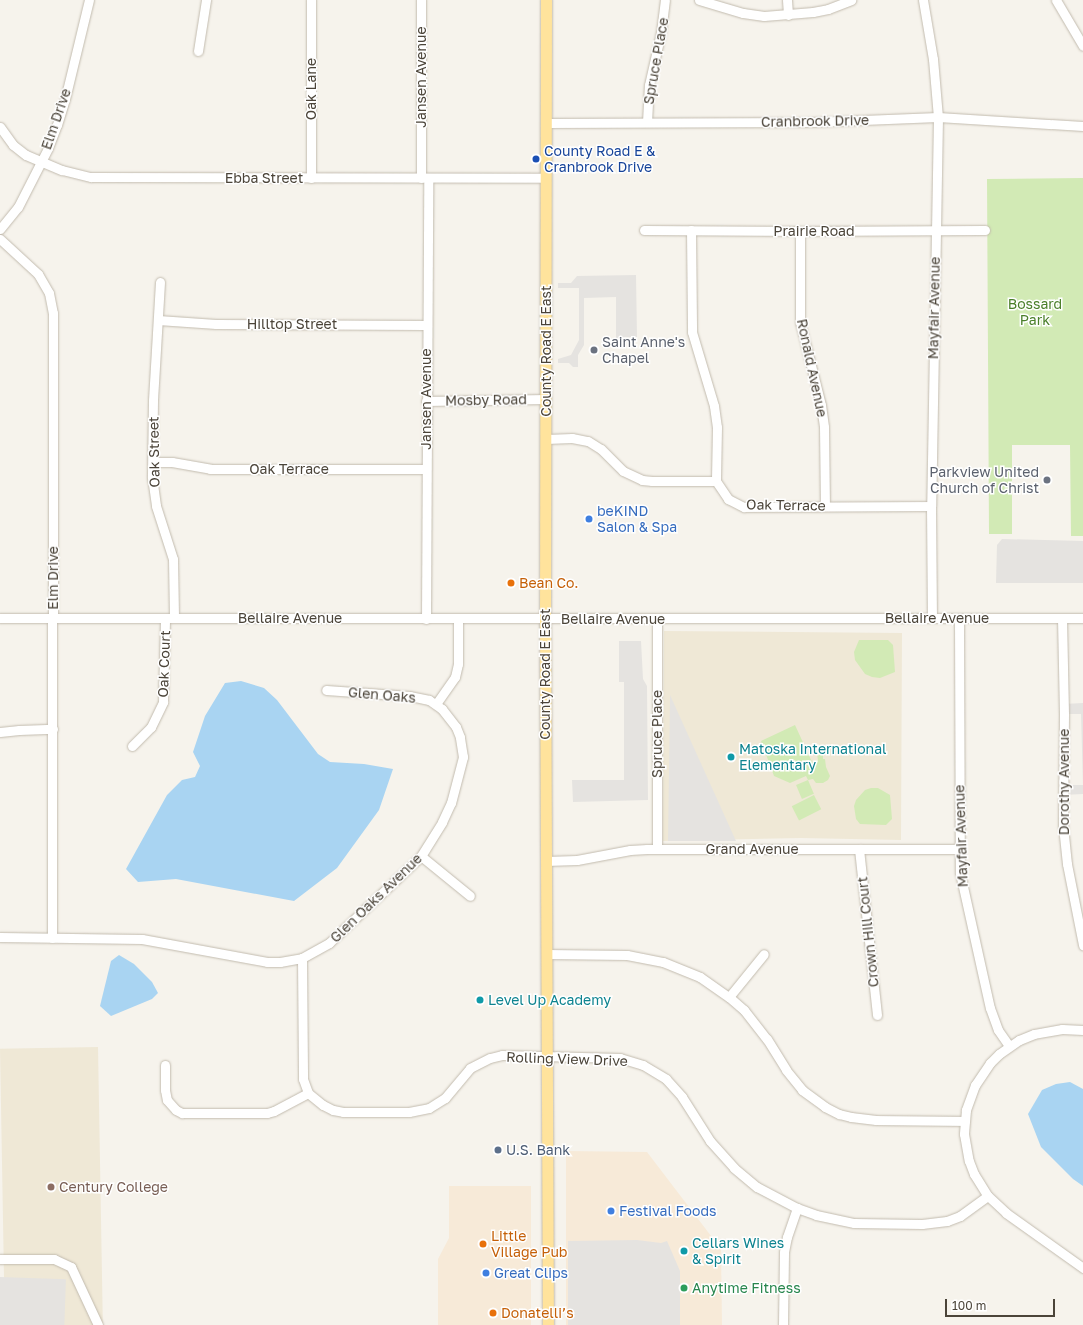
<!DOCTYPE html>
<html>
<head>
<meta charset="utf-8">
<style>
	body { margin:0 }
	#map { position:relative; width:1083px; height:1325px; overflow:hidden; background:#f6f3ec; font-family:"Golos Text",sans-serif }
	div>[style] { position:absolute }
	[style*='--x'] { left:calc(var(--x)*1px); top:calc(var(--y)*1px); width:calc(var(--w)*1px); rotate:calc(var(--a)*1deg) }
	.commercial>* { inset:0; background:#f7ead8 }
	.education>* { inset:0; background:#efe8d6; transform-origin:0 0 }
	.green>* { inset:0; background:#d2eab5; transform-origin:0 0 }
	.parking>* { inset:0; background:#e5e3e0; transform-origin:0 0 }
	.water>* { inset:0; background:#a9d4f2 }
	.roads { filter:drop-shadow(0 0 1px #c2bbae) drop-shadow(0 0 1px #c2bbae) }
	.minor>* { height:9px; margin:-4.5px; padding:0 4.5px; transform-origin:4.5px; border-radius:4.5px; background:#fff }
	.major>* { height:11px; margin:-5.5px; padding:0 5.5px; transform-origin:5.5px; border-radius:5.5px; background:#ffe39c }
	.dots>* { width:11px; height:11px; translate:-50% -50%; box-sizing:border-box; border:2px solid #fff; border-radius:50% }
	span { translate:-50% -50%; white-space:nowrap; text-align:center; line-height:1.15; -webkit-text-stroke:3px #fff; paint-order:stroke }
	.street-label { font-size:14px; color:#4b4439 }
	.transit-label { font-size:14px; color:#164399 }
	.left { translate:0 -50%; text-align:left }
	.park-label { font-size:14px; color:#4a7f2a }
	.worship-label { font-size:14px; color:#5b616d }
	.right { translate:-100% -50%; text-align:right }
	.shop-label { font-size:14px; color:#366cbe }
	.food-label { font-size:14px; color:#c56008 }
	.culture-label { font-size:14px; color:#0d838f }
	.service-label { font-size:14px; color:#4e5e75 }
	.education-label { font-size:14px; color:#785e54 }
	.leisure-label { font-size:14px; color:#27864d }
	.scale { position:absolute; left:945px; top:1299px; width:110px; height:18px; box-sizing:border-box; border:2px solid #4b4439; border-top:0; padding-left:5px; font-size:12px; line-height:14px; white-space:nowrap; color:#4b4439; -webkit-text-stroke:3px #fff; paint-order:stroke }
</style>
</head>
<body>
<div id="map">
	<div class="commercial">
		<div style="clip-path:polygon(566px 1151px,647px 1152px,721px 1249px,722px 1325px,566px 1325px)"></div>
		<div style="clip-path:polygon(449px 1186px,531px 1186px,531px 1325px,438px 1325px,438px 1259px,449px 1238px)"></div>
	</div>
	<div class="education">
		<div style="clip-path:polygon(664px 631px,902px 633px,901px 840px,801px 838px,663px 841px)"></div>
		<div style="left:98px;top:1047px;width:278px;height:98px;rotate:89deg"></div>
	</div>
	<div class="green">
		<div style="clip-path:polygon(1083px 178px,1083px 536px,1071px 536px,1070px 445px,1012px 445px,1012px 534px,989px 534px,987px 179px)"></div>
		<div style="clip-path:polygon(859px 640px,888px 640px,893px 645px,895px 672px,880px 678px,872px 677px,865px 674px,855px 660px,854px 652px)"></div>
		<div style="clip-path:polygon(795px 725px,812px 762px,818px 760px,817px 754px,820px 753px,823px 754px,823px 759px,825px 759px,826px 767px,830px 776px,828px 780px,823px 783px,816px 783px,813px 779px,808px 780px,806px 776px,790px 783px,774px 776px,761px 741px)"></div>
		<div style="left:808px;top:780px;width:15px;height:13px;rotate:67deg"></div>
		<div style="clip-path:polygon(871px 788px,878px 788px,890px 795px,892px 819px,886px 825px,860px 824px,856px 819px,854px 806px,856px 800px,865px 790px)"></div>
		<div style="left:814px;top:795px;width:16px;height:25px;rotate:63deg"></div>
	</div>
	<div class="parking">
		<div style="clip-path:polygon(636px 275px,637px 337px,616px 338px,616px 297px,584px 298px,584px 345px,578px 355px,578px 367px,573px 367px,569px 363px,558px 363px,558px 359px,571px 355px,579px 340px,579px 288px,558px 288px,558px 283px,571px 283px,577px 276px)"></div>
		<div style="clip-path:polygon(1002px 539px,1083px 541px,1083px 583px,996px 583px,997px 545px)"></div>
		<div style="clip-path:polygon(619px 641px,641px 641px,643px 679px,647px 686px,648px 800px,573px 802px,572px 780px,624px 780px,624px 682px,619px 682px)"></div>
		<div style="clip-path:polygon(670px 695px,736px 841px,668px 841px)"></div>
		<div style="clip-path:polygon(1083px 703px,1083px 794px,1063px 795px,1063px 785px,1083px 785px,1081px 714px,1064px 714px,1064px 704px)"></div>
		<div style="clip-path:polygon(637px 1240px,661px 1243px,667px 1241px,680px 1271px,680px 1325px,568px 1325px,568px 1241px)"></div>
		<div style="left:0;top:1277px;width:66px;height:48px;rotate:2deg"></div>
	</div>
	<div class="water">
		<div style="clip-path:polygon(241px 681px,264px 688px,277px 700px,318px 754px,330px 762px,364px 764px,393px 769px,379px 810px,337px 868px,294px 901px,176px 879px,138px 882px,126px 869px,167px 795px,182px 780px,195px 777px,200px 766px,193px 752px,205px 716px,225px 683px)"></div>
		<div style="clip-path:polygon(119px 955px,134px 964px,152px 982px,158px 993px,152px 999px,111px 1016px,100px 1006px,111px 961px)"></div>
		<div style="clip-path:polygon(1070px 1082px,1083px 1089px,1083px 1186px,1073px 1179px,1041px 1147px,1028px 1114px,1042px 1090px,1056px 1084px)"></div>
	</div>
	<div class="roads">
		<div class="minor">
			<div style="--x:421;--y:0;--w:178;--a:90"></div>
			<div style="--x:699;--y:0;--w:46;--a:16.5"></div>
			<div style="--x:743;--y:13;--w:21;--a:8"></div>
			<div style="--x:764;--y:16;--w:49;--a:-4.7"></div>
			<div style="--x:813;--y:12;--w:15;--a:-11"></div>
			<div style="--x:828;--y:9;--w:25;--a:-21"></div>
			<div style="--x:787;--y:0;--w:15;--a:86"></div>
			<div style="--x:923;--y:0;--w:60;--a:80.4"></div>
			<div style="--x:933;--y:59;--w:58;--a:85.1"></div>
			<div style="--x:938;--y:117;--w:389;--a:91"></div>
			<div style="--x:931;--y:506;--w:112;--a:89.5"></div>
			<div style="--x:1056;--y:0;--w:53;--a:59.6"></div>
			<div style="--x:198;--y:51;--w:52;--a:-81.1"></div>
			<div style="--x:647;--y:122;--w:37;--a:-87"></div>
			<div style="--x:649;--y:85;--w:54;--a:-77.2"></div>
			<div style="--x:661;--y:32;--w:32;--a:-83"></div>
			<div style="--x:546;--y:123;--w:267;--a:-0.2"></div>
			<div style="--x:813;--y:122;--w:125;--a:-2.3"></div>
			<div style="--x:938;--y:117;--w:145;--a:3.6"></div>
			<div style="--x:0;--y:127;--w:22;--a:54"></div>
			<div style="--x:13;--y:145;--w:16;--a:38"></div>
			<div style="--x:26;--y:155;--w:39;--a:23"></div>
			<div style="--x:62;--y:170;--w:30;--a:14"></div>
			<div style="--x:91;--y:177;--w:455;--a:0.1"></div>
			<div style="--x:311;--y:178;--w:178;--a:-90"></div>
			<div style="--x:0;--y:229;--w:28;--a:-51"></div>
			<div style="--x:18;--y:207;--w:66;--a:-63"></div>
			<div style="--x:48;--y:148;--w:25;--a:-69"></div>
			<div style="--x:57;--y:125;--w:27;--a:-73"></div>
			<div style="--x:65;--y:99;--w:102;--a:-76.4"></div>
			<div style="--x:644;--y:230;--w:156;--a:0.4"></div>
			<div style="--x:800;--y:231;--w:185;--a:-0.3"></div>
			<div style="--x:691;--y:230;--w:102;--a:89.4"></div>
			<div style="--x:692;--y:332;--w:77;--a:73.4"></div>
			<div style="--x:714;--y:406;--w:21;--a:82"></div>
			<div style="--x:717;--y:427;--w:54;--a:91.1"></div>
			<div style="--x:800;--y:231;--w:91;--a:90"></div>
			<div style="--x:800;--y:322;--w:86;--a:75.8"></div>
			<div style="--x:821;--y:405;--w:22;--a:82"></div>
			<div style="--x:824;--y:427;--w:78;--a:89.3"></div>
			<div style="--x:0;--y:239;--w:52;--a:42.6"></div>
			<div style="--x:38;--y:274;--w:22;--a:60"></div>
			<div style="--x:49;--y:293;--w:20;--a:79"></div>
			<div style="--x:53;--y:313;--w:625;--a:90.09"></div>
			<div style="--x:160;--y:282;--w:119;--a:93.4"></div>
			<div style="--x:153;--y:401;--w:76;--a:90.8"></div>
			<div style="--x:152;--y:477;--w:29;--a:82"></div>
			<div style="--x:156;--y:506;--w:56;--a:72.2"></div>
			<div style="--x:173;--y:559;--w:59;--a:89"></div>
			<div style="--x:158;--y:320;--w:58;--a:3.9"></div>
			<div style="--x:216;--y:324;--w:210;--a:0.3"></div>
			<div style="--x:426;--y:401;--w:120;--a:-1"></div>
			<div style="--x:546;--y:439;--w:26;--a:-2"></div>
			<div style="--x:572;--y:438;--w:16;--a:11"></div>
			<div style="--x:588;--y:441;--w:15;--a:32"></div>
			<div style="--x:601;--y:449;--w:31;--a:45"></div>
			<div style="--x:623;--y:471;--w:21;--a:25"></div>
			<div style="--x:642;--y:480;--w:10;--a:6"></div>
			<div style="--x:652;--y:481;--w:64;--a:0"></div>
			<div style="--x:153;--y:462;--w:19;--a:0"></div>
			<div style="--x:172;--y:462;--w:39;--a:10"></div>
			<div style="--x:210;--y:469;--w:216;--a:0"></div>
			<div style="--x:716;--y:481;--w:22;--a:56"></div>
			<div style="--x:728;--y:499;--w:18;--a:27"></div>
			<div style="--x:744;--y:507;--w:187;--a:-0.3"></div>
			<div style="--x:0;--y:618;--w:1083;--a:0"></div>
			<div style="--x:959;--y:618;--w:255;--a:89.8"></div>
			<div style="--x:960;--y:873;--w:138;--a:77.5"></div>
			<div style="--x:990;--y:1008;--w:23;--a:70"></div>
			<div style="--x:998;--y:1030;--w:19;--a:55"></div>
			<div style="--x:1062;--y:618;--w:96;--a:88.8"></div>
			<div style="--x:1064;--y:714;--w:112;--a:90.5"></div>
			<div style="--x:1063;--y:826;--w:38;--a:84"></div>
			<div style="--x:1067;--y:864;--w:83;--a:78.8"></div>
			<div style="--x:426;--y:619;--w:441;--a:-89.7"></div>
			<div style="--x:657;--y:619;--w:230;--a:90"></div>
			<div style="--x:436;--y:704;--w:33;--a:-55"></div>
			<div style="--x:455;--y:677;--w:13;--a:-77"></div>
			<div style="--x:458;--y:664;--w:45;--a:-90"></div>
			<div style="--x:0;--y:732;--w:19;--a:-6"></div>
			<div style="--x:19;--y:730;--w:34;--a:-2"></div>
			<div style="--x:132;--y:746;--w:27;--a:-45"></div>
			<div style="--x:151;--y:727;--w:28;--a:-64"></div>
			<div style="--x:163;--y:702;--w:84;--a:-88.6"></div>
			<div style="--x:859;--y:849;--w:167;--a:83.8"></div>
			<div style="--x:421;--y:856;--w:63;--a:39.2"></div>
			<div style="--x:546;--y:861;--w:31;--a:-2"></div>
			<div style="--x:577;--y:860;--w:54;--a:-10.7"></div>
			<div style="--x:630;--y:850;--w:17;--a:-3"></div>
			<div style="--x:647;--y:849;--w:312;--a:0"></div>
			<div style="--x:0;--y:937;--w:142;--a:0.8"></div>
			<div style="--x:142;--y:939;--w:127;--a:10.4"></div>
			<div style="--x:267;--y:962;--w:13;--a:0"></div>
			<div style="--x:280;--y:962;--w:22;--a:-10"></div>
			<div style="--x:302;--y:958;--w:31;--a:-29"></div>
			<div style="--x:329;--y:943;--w:127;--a:-43.4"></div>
			<div style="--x:421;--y:856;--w:40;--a:-58"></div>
			<div style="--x:442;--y:822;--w:21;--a:-65"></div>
			<div style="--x:451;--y:803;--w:48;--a:-75.4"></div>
			<div style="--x:463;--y:757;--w:20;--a:-99"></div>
			<div style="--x:460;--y:737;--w:11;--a:-112"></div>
			<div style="--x:456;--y:727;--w:23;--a:-128"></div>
			<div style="--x:442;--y:709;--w:16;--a:-145"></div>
			<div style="--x:429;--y:700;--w:19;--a:-168"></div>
			<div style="--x:410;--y:696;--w:84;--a:-175.9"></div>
			<div style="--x:547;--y:954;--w:80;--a:0.7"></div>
			<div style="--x:627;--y:955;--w:37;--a:11"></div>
			<div style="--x:663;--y:962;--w:40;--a:22"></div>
			<div style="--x:700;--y:977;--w:35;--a:35"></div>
			<div style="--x:729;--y:997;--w:20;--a:41"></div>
			<div style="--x:744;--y:1010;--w:37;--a:52"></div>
			<div style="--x:767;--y:1039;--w:36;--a:58"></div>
			<div style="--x:786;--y:1070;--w:26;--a:51"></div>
			<div style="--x:802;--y:1090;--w:29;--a:36"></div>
			<div style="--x:825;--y:1107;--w:16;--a:27"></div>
			<div style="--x:839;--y:1114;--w:12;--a:14"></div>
			<div style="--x:851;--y:1117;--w:25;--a:7"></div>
			<div style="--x:876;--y:1120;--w:89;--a:0.6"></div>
			<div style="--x:302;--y:958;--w:121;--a:89.5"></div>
			<div style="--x:303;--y:1079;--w:15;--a:70"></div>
			<div style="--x:308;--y:1093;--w:19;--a:39"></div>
			<div style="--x:323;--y:1105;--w:11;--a:27"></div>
			<div style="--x:333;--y:1110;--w:10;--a:11"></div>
			<div style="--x:343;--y:1112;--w:66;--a:0"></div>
			<div style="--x:409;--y:1112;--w:20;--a:-11"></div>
			<div style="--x:429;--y:1108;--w:19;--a:-32"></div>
			<div style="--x:445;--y:1098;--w:39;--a:-50"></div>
			<div style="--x:470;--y:1068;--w:22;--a:-27"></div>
			<div style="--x:490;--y:1058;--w:12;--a:-14"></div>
			<div style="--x:502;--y:1055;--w:118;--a:1.5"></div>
			<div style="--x:620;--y:1058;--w:24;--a:17"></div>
			<div style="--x:643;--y:1065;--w:27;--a:31"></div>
			<div style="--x:666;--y:1079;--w:24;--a:48"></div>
			<div style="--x:682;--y:1097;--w:52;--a:57.5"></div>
			<div style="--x:710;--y:1141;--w:36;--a:48"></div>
			<div style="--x:734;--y:1168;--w:30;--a:40"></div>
			<div style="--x:757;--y:1187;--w:45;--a:27.7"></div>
			<div style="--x:797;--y:1208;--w:20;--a:20"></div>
			<div style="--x:816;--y:1215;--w:39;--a:12"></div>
			<div style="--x:854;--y:1223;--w:68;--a:0.8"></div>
			<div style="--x:922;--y:1224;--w:25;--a:-7"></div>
			<div style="--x:947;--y:1221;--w:14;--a:-21"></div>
			<div style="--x:960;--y:1216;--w:34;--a:-36"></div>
			<div style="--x:729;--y:997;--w:55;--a:-50.9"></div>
			<div style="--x:1083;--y:1030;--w:21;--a:-177"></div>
			<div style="--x:1062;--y:1029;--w:28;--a:170"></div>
			<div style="--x:1034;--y:1034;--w:16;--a:158"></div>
			<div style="--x:1019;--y:1040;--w:24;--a:145"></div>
			<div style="--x:999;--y:1054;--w:13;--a:135"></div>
			<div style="--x:990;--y:1063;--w:27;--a:124"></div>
			<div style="--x:975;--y:1085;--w:27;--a:110"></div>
			<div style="--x:966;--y:1110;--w:24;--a:95"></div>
			<div style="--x:964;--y:1134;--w:27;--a:80"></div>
			<div style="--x:969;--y:1161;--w:14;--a:69"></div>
			<div style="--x:974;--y:1174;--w:26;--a:58"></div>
			<div style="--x:988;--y:1196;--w:25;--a:43"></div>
			<div style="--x:1006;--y:1213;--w:95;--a:35.5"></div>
			<div style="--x:165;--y:1065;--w:25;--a:90"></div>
			<div style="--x:165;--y:1090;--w:10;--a:79"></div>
			<div style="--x:167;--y:1100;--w:13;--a:48"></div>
			<div style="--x:176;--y:1110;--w:7;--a:27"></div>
			<div style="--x:182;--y:1113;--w:85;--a:0"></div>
			<div style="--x:267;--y:1113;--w:7;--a:-16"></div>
			<div style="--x:274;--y:1111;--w:38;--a:-28"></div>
			<div style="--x:0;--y:1259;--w:54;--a:0"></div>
			<div style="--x:54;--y:1259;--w:19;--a:25"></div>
			<div style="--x:71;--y:1267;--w:64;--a:65"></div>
			<div style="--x:783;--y:1325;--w:73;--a:-89.2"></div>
			<div style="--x:784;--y:1252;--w:15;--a:-79"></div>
			<div style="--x:787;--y:1237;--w:31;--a:-71"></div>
		</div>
		<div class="major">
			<div style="--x:546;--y:0;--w:619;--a:90.09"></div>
			<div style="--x:545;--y:619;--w:706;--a:89.76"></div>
		</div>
	</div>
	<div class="dots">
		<div style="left:536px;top:159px;background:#1a4fb4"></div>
		<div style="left:594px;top:350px;background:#6b7280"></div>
		<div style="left:1047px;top:480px;background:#6b7280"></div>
		<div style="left:589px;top:519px;background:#3f7fe0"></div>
		<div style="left:511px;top:583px;background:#e8710a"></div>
		<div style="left:731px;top:757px;background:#0f9aa8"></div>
		<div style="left:480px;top:1000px;background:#0f9aa8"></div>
		<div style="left:498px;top:1150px;background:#5c6f8a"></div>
		<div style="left:51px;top:1187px;background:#8d6e63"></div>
		<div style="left:611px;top:1211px;background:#3f7fe0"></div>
		<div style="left:483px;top:1244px;background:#e8710a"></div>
		<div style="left:684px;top:1251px;background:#0f9aa8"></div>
		<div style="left:486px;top:1273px;background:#3f7fe0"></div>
		<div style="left:684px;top:1288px;background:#2e9e5b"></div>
		<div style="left:493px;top:1313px;background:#e8710a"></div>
	</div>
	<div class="street-label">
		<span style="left:656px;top:61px;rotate:-80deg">Spruce Place</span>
		<span style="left:421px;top:77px;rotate:-90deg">Jansen Avenue</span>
		<span style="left:311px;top:89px;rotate:-90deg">Oak Lane</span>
		<span style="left:56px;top:119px;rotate:-71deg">Elm Drive</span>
		<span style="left:815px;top:121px;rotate:-1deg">Cranbrook Drive</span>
		<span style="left:264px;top:178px">Ebba Street</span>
		<span style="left:814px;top:231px">Prairie Road</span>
		<span style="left:934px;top:308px;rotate:-89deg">Mayfair Avenue</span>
		<span style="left:292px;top:324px">Hilltop Street</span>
		<span style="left:546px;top:351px;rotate:-90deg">County Road E East</span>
		<span style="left:812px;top:368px;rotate:78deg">Ronald Avenue</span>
		<span style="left:426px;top:399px;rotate:-90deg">Jansen Avenue</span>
		<span style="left:486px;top:400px;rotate:-1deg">Mosby Road</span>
		<span style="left:154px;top:452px;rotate:-91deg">Oak Street</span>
		<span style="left:289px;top:469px">Oak Terrace</span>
		<span style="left:786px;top:505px;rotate:1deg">Oak Terrace</span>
		<span style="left:53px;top:578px;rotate:-90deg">Elm Drive</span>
		<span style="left:290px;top:618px">Bellaire Avenue</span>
		<span style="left:937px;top:618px">Bellaire Avenue</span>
		<span style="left:613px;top:619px">Bellaire Avenue</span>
		<span style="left:164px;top:664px;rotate:-88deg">Oak Court</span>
		<span style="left:545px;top:674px;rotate:-90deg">County Road E East</span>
		<span style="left:382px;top:695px;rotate:5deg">Glen Oaks</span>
		<span style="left:657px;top:734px;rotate:-90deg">Spruce Place</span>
		<span style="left:1064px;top:782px;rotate:-90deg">Dorothy Avenue</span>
		<span style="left:961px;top:836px;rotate:-92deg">Mayfair Avenue</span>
		<span style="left:752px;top:849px">Grand Avenue</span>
		<span style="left:376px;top:898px;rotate:-44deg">Glen Oaks Avenue</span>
		<span style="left:868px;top:932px;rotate:-96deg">Crown Hill Court</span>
		<span style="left:567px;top:1059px;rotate:2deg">Rolling View Drive</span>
	</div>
	<div class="transit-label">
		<span class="left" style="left:544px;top:159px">County Road E &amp;<br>Cranbrook Drive</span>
	</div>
	<div class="park-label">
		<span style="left:1035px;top:312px">Bossard<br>Park</span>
	</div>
	<div class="worship-label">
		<span class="left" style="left:602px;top:350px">Saint Anne's<br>Chapel</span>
		<span class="right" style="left:1039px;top:480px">Parkview United<br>Church of Christ</span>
	</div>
	<div class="shop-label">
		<span class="left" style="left:597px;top:519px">beKIND<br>Salon &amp; Spa</span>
		<span class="left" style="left:619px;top:1211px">Festival Foods</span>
		<span class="left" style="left:494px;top:1273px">Great Clips</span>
	</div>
	<div class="food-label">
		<span class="left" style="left:519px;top:583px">Bean Co.</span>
		<span class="left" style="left:491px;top:1244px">Little<br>Village Pub</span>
		<span class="left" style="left:501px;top:1313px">Donatelli’s</span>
	</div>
	<div class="culture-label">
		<span class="left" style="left:739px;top:757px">Matoska International<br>Elementary</span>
		<span class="left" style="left:488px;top:1000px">Level Up Academy</span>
		<span class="left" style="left:692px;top:1251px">Cellars Wines<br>&amp; Spirit</span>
	</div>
	<div class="service-label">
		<span class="left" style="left:506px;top:1150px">U.S. Bank</span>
	</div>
	<div class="education-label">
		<span class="left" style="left:59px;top:1187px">Century College</span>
	</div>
	<div class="leisure-label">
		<span class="left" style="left:692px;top:1288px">Anytime Fitness</span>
	</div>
	<div class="scale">100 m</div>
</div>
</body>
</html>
